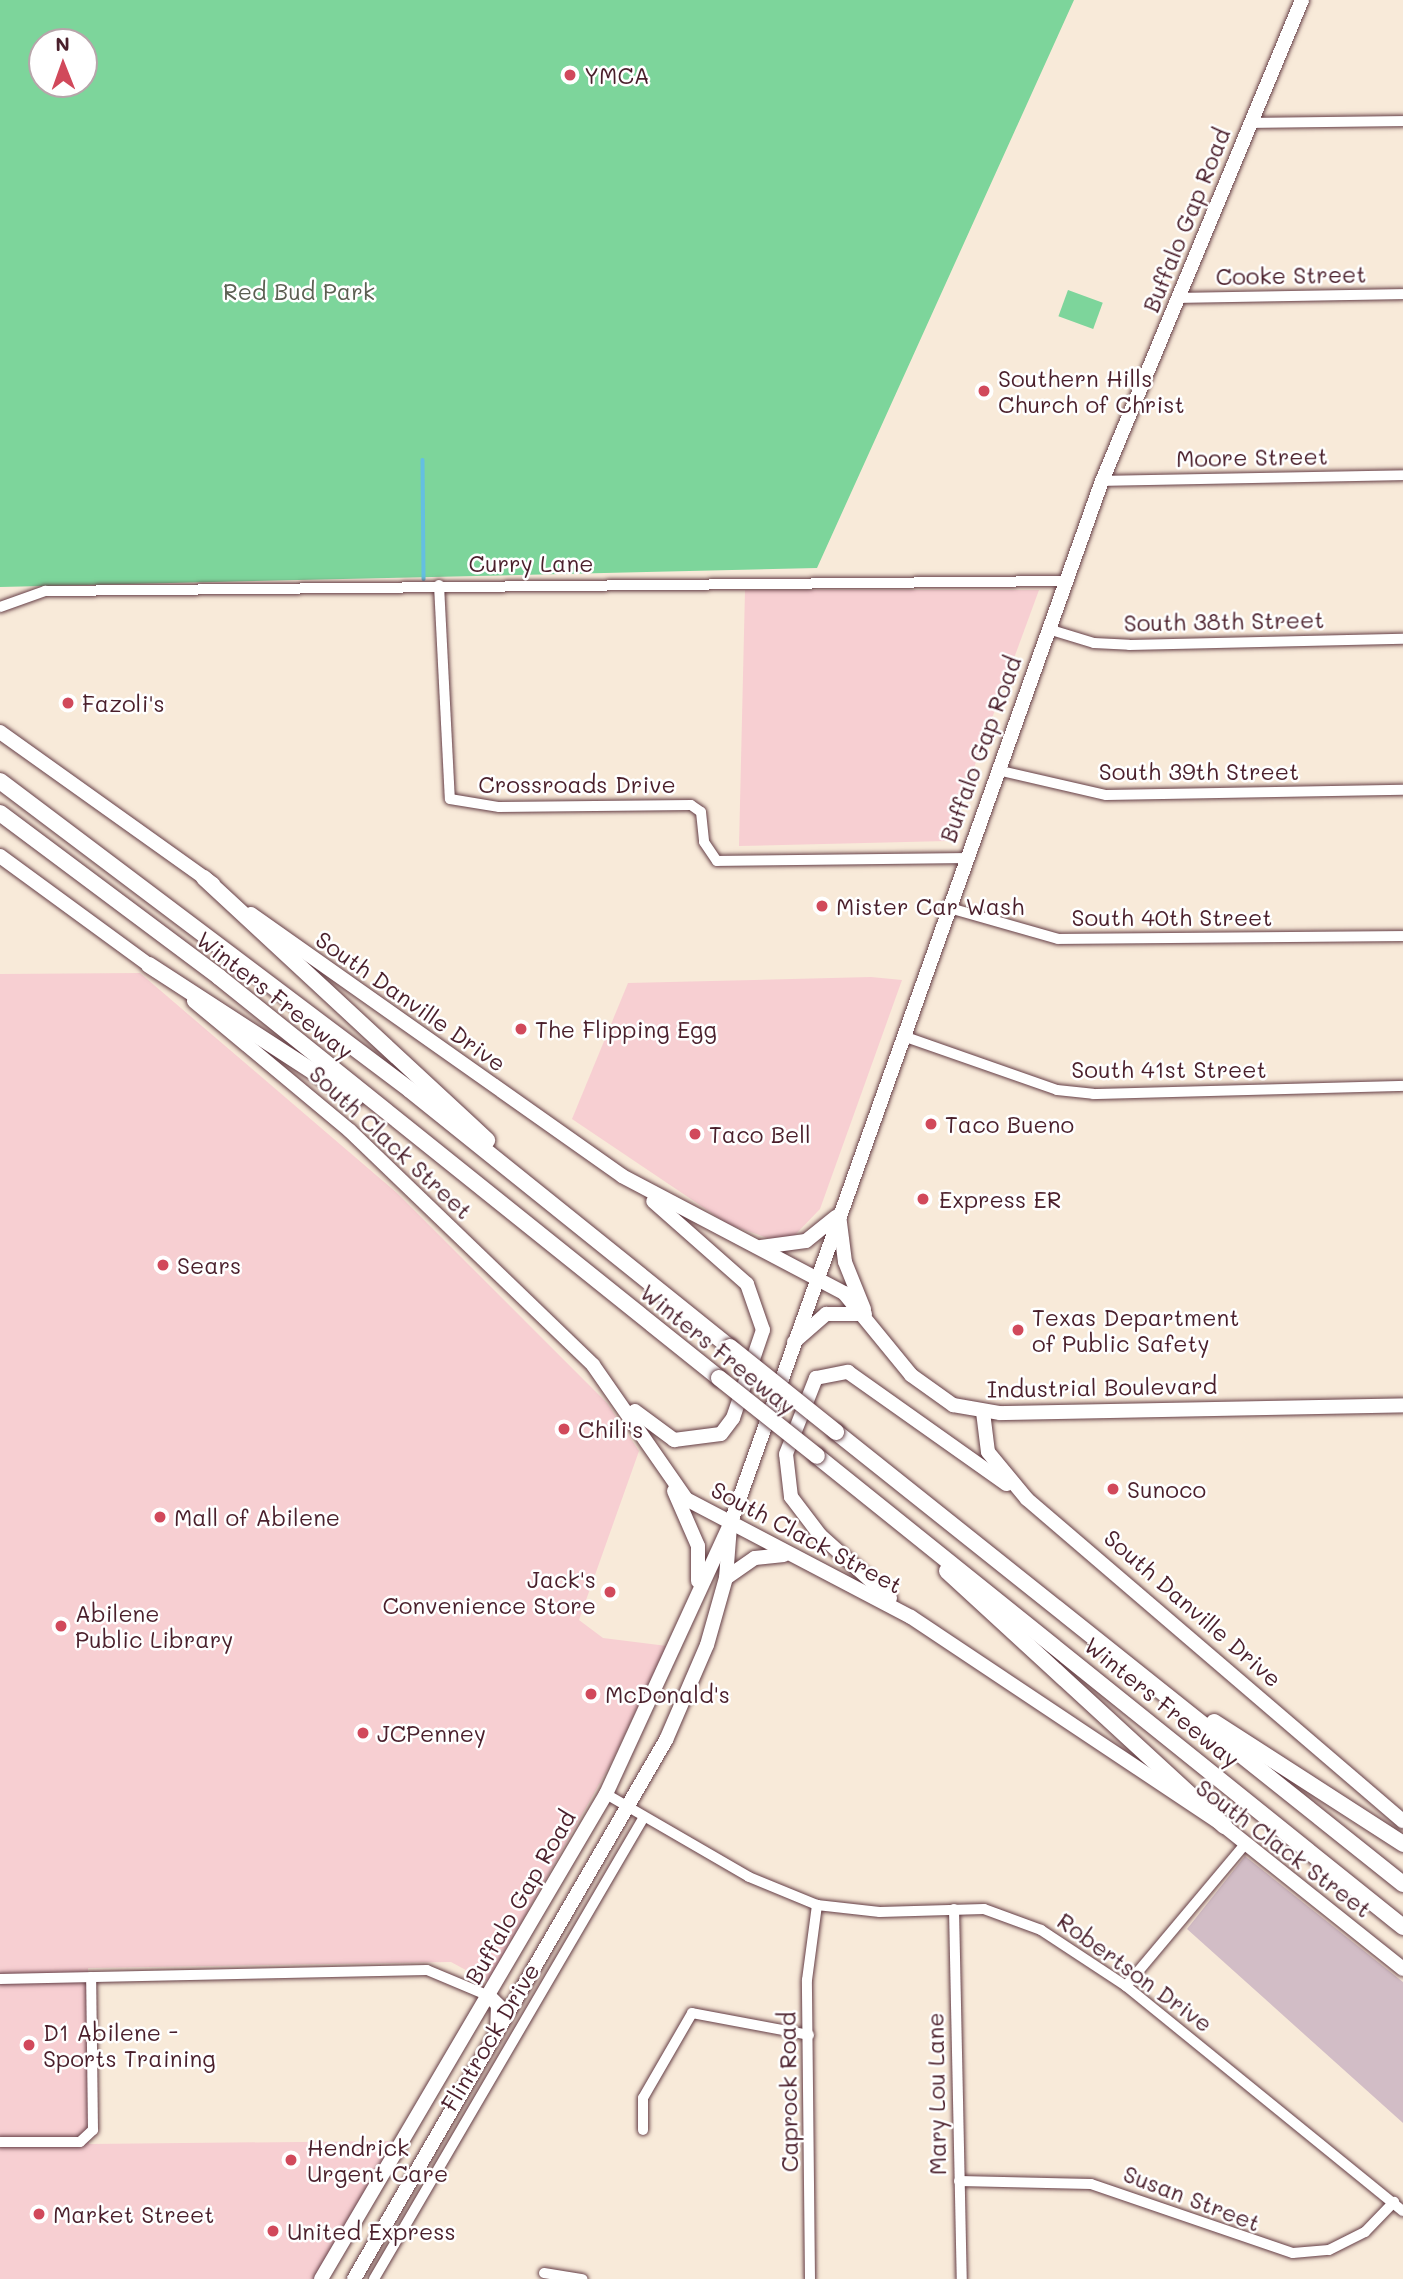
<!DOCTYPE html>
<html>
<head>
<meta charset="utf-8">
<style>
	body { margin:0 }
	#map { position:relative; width:1403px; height:2279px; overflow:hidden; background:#f8ead9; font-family:Mali,sans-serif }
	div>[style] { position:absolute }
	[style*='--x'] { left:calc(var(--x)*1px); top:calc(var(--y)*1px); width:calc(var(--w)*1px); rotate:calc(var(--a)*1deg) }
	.built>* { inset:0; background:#f7cfd2 }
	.industrial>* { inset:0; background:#d2bdc6 }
	.green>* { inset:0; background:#7dd59b; transform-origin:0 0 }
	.stream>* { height:3.5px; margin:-1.75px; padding:0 1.75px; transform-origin:1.75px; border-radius:1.75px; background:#64bfe2 }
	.roads { filter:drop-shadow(0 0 2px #643d45) drop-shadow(0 0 2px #643d45) }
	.minor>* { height:10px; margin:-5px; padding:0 5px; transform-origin:5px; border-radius:5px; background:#fff }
	.major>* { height:14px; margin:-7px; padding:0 7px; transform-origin:7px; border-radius:7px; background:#fff }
	.highway>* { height:16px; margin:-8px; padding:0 8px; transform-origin:8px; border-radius:8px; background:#fff }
	.bridges { filter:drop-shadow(0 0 2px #643d45) drop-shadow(0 0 2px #643d45) }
	.highway-bridge>* { height:16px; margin:-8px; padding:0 8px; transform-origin:8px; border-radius:8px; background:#fff }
	.dots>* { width:19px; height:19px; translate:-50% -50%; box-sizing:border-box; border:4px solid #fff; border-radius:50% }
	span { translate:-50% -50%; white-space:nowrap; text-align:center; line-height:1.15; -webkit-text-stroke:5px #fff; paint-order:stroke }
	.poi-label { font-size:23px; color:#4a1f2b }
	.left { translate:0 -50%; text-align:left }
	.right { translate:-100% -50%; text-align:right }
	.street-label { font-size:23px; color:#4a1f2b }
	.park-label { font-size:23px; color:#5c5f52 }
	.north { position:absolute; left:28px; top:28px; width:70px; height:70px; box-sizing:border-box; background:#fff; border:2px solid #b7a5aa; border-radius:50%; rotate:359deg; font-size:19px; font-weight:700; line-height:28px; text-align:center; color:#4a1f2b }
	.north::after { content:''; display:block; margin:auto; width:24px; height:32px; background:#d1495b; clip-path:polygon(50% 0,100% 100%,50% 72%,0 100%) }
</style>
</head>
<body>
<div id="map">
	<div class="built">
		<div style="clip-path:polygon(745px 590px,1039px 590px,947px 841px,739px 846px)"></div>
		<div style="clip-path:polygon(140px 973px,397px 1193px,607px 1403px,639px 1451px,579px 1620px,603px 1638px,667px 1646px,611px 1763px,488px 1982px,451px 1962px,88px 1968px,89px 2144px,394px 2141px,316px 2279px,0 2279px,0 974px)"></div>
		<div style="clip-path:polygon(871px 977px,902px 980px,820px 1209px,793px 1237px,773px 1240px,728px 1224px,572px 1119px,628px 983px)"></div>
	</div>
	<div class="industrial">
		<div style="clip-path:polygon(1245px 1856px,1403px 1982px,1403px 2123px,1187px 1929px)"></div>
	</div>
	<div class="green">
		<div style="clip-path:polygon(evenodd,0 0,1074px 0,817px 568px,0 587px,0 0,42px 42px,84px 42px,84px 84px,42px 84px,42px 42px)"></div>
		<div style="left:1068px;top:290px;width:37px;height:28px;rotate:20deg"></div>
	</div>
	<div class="stream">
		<div style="--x:423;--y:460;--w:119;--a:89.5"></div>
	</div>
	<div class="roads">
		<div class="minor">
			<div style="--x:1250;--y:123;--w:153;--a:-0.7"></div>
			<div style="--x:1179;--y:298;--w:224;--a:-1"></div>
			<div style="--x:1102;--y:481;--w:301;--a:-1.1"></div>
			<div style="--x:439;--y:585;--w:214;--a:87.1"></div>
			<div style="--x:450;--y:799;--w:50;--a:9.3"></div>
			<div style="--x:499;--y:807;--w:192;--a:-0.6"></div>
			<div style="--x:691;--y:805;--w:12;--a:35"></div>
			<div style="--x:701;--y:812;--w:30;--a:84"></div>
			<div style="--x:704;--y:842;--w:23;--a:56"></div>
			<div style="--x:717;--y:861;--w:247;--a:-0.7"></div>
			<div style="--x:0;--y:607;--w:48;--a:-19.6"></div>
			<div style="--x:45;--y:591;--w:1021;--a:-0.56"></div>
			<div style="--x:1048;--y:629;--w:48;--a:16.9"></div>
			<div style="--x:1094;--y:643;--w:35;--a:3"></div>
			<div style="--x:1129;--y:645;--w:274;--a:-1.3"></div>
			<div style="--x:997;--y:770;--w:112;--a:12.9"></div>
			<div style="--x:1106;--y:795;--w:297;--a:-1"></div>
			<div style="--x:946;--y:907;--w:116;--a:15.9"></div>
			<div style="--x:1058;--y:939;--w:345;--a:-0.5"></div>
			<div style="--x:903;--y:1036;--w:163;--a:19.3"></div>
			<div style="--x:1057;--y:1090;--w:36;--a:6"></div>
			<div style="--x:1093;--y:1094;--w:310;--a:-1.5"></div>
			<div style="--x:606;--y:1794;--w:165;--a:30.1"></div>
			<div style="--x:749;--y:1877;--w:74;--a:22.4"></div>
			<div style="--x:817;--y:1905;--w:63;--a:6.3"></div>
			<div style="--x:880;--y:1912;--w:104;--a:-1.7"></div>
			<div style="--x:984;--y:1909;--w:61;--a:20.2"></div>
			<div style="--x:1041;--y:1930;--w:102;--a:33.4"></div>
			<div style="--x:1126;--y:1986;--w:357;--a:39.1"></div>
			<div style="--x:954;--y:1909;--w:370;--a:88.8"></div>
			<div style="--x:0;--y:1979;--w:427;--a:-1.2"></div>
			<div style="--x:427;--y:1970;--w:67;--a:22.8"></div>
			<div style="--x:1126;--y:1986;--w:187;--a:-50"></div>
			<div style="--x:643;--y:2130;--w:32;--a:-90"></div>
			<div style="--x:643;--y:2098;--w:98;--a:-60"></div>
			<div style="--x:692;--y:2013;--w:119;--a:10.6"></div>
			<div style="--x:0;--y:2142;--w:80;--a:0"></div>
			<div style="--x:80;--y:2142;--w:18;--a:-43"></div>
			<div style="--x:93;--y:2130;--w:153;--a:-90.7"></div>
			<div style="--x:959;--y:2181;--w:132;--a:1.3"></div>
			<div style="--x:1091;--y:2184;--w:213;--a:18.9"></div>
			<div style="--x:1293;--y:2253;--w:36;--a:-5"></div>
			<div style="--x:1329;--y:2250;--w:40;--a:-26.6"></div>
			<div style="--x:1365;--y:2232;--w:42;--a:-46"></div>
			<div style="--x:544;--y:2273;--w:39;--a:9"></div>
			<div style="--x:374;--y:2279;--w:535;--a:-59.7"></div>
			<div style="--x:810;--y:2279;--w:299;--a:-90.6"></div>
			<div style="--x:807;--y:1980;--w:76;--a:-82.4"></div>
		</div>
		<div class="major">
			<div style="--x:0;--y:732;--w:262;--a:35.5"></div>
			<div style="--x:0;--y:856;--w:195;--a:36.2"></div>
			<div style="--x:251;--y:914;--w:454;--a:35.2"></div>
			<div style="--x:622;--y:1176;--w:251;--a:27.8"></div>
			<div style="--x:844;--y:1293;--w:106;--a:50.7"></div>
			<div style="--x:911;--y:1375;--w:52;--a:35.5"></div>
			<div style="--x:953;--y:1405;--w:48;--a:9.7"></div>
			<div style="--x:1000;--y:1413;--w:403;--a:-1.1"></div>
			<div style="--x:194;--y:1001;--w:203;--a:39.8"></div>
			<div style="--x:350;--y:1131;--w:337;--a:43.9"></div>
			<div style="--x:593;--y:1365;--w:163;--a:55.2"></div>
			<div style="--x:686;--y:1499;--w:254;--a:27.7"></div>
			<div style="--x:911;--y:1617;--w:376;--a:33.7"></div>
			<div style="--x:1224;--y:1826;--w:229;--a:38.6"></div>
			<div style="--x:839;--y:1215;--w:47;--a:82.7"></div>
			<div style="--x:845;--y:1262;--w:51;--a:68"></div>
			<div style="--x:761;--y:1247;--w:45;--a:-7.6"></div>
			<div style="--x:806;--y:1241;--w:38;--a:-39"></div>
			<div style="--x:794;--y:1342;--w:43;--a:-41.2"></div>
			<div style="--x:826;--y:1314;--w:39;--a:0"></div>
			<div style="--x:635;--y:1411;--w:49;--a:36.6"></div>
			<div style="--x:674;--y:1440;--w:47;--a:-7.3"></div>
			<div style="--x:721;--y:1434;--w:20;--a:-53"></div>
			<div style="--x:733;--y:1418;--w:93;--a:-71.2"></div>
			<div style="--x:763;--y:1330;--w:49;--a:-109.2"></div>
			<div style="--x:747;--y:1284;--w:125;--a:-138.6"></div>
			<div style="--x:983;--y:1412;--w:40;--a:82.9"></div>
			<div style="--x:988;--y:1452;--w:61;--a:50.3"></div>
			<div style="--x:1027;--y:1499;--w:495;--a:40.6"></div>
			<div style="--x:674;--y:1491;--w:60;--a:66.4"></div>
			<div style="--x:698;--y:1546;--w:35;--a:90"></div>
			<div style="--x:726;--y:1578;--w:35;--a:-35"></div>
			<div style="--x:755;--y:1558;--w:29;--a:-6"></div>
			<div style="--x:890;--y:1598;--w:94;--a:-138"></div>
			<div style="--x:820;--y:1535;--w:48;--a:-127.3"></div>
			<div style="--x:791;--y:1497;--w:43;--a:-96.6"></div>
			<div style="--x:786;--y:1454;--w:82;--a:-68.5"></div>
			<div style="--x:816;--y:1378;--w:33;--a:-11"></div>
			<div style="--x:848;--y:1372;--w:194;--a:35.3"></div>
			<div style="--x:489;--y:1996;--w:13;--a:45"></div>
			<div style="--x:498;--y:2005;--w:24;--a:92"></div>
			<div style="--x:321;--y:2279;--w:563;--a:-59.56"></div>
			<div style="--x:606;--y:1794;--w:296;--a:-65.3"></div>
			<div style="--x:730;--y:1525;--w:1108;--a:-70.39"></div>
			<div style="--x:1102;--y:481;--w:521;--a:-67.42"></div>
			<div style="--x:354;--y:2279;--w:623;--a:-59.94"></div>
			<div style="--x:666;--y:1740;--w:103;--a:-66.7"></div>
			<div style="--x:707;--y:1645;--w:70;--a:-74.2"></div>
			<div style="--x:726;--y:1578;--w:52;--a:-85.6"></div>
		</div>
		<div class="highway">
			<div style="--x:0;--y:781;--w:513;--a:37"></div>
			<div style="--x:410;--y:1090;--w:410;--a:38.8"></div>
			<div style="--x:0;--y:813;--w:274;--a:36.8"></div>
			<div style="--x:219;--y:977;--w:641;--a:38.73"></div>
			<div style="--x:204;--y:878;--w:386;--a:42.8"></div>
			<div style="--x:149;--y:965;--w:246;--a:33"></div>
			<div style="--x:836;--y:1432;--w:725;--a:38.56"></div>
			<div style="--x:817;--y:1456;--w:752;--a:38.79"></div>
			<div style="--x:947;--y:1571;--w:377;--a:42.6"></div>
			<div style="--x:1214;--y:1722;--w:225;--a:32.8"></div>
		</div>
	</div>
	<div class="bridges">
		<div class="highway-bridge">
			<div style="--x:730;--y:1347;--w:136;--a:38.7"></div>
			<div style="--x:719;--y:1378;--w:125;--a:38.5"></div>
		</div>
	</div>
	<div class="dots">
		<div style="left:570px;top:75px;background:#d1495b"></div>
		<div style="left:984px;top:391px;background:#d1495b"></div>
		<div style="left:68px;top:703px;background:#d1495b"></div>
		<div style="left:822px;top:906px;background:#d1495b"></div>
		<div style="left:521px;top:1029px;background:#d1495b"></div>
		<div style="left:931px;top:1124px;background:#d1495b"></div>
		<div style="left:695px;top:1134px;background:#d1495b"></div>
		<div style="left:923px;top:1199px;background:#d1495b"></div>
		<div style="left:163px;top:1265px;background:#d1495b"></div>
		<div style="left:1018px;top:1330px;background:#d1495b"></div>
		<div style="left:564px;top:1429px;background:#d1495b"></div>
		<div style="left:1113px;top:1489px;background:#d1495b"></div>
		<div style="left:160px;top:1517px;background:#d1495b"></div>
		<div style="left:610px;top:1592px;background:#d1495b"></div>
		<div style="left:61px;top:1626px;background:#d1495b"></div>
		<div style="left:591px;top:1694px;background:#d1495b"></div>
		<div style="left:363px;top:1733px;background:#d1495b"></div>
		<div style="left:29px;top:2045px;background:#d1495b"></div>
		<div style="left:291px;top:2160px;background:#d1495b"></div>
		<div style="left:39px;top:2214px;background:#d1495b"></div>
		<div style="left:273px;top:2231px;background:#d1495b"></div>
	</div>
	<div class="poi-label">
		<span class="left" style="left:584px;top:75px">YMCA</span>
		<span class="left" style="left:998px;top:391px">Southern Hills<br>Church of Christ</span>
		<span class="left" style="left:82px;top:703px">Fazoli's</span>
		<span class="left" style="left:836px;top:906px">Mister Car Wash</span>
		<span class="left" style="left:535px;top:1029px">The Flipping Egg</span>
		<span class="left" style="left:945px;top:1124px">Taco Bueno</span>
		<span class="left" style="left:709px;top:1134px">Taco Bell</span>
		<span class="left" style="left:939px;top:1199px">Express ER</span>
		<span class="left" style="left:177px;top:1265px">Sears</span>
		<span class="left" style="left:1032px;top:1330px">Texas Department<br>of Public Safety</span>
		<span class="left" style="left:578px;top:1429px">Chili's</span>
		<span class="left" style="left:1127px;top:1489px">Sunoco</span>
		<span class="left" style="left:174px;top:1517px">Mall of Abilene</span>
		<span class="right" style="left:596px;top:1592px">Jack's<br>Convenience Store</span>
		<span class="left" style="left:75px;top:1626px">Abilene<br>Public Library</span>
		<span class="left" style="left:605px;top:1694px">McDonald's</span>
		<span class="left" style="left:377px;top:1733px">JCPenney</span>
		<span class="left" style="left:43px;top:2045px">D1 Abilene -<br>Sports Training</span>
		<span class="left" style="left:307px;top:2160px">Hendrick<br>Urgent Care</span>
		<span class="left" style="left:53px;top:2214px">Market Street</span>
		<span class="left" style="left:287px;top:2231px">United Express</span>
	</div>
	<div class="street-label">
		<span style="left:1186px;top:220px;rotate:-68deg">Buffalo Gap Road</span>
		<span style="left:1291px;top:275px;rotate:-1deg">Cooke Street</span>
		<span style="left:1252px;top:457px;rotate:-1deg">Moore Street</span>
		<span style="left:531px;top:563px">Curry Lane</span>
		<span style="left:1224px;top:621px;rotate:-1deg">South 38th Street</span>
		<span style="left:980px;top:749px;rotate:-70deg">Buffalo Gap Road</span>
		<span style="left:1199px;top:771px">South 39th Street</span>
		<span style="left:577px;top:784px">Crossroads Drive</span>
		<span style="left:1172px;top:917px">South 40th Street</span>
		<span style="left:275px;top:995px;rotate:38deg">Winters Freeway</span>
		<span style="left:411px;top:1001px;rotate:35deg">South Danville Drive</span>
		<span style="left:1169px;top:1069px">South 41st Street</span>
		<span style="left:391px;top:1142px;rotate:43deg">South Clack Street</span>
		<span style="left:718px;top:1349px;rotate:39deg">Winters Freeway</span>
		<span style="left:1102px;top:1387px;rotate:-1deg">Industrial Boulevard</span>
		<span style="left:807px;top:1537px;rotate:28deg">South Clack Street</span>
		<span style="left:1193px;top:1608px;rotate:41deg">South Danville Drive</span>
		<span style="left:1162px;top:1702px;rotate:39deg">Winters Freeway</span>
		<span style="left:1284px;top:1848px;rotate:37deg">South Clack Street</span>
		<span style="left:520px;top:1897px;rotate:-60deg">Buffalo Gap Road</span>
		<span style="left:1135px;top:1972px;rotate:36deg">Robertson Drive</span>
		<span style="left:490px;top:2037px;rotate:-59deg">Flintrock Drive</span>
		<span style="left:788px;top:2092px;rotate:-91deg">Caprock Road</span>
		<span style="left:936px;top:2094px;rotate:-91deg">Mary Lou Lane</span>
		<span style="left:1192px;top:2198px;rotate:21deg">Susan Street</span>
	</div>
	<div class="park-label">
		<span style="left:299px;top:291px">Red Bud Park</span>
	</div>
	<div class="north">N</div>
</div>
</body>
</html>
